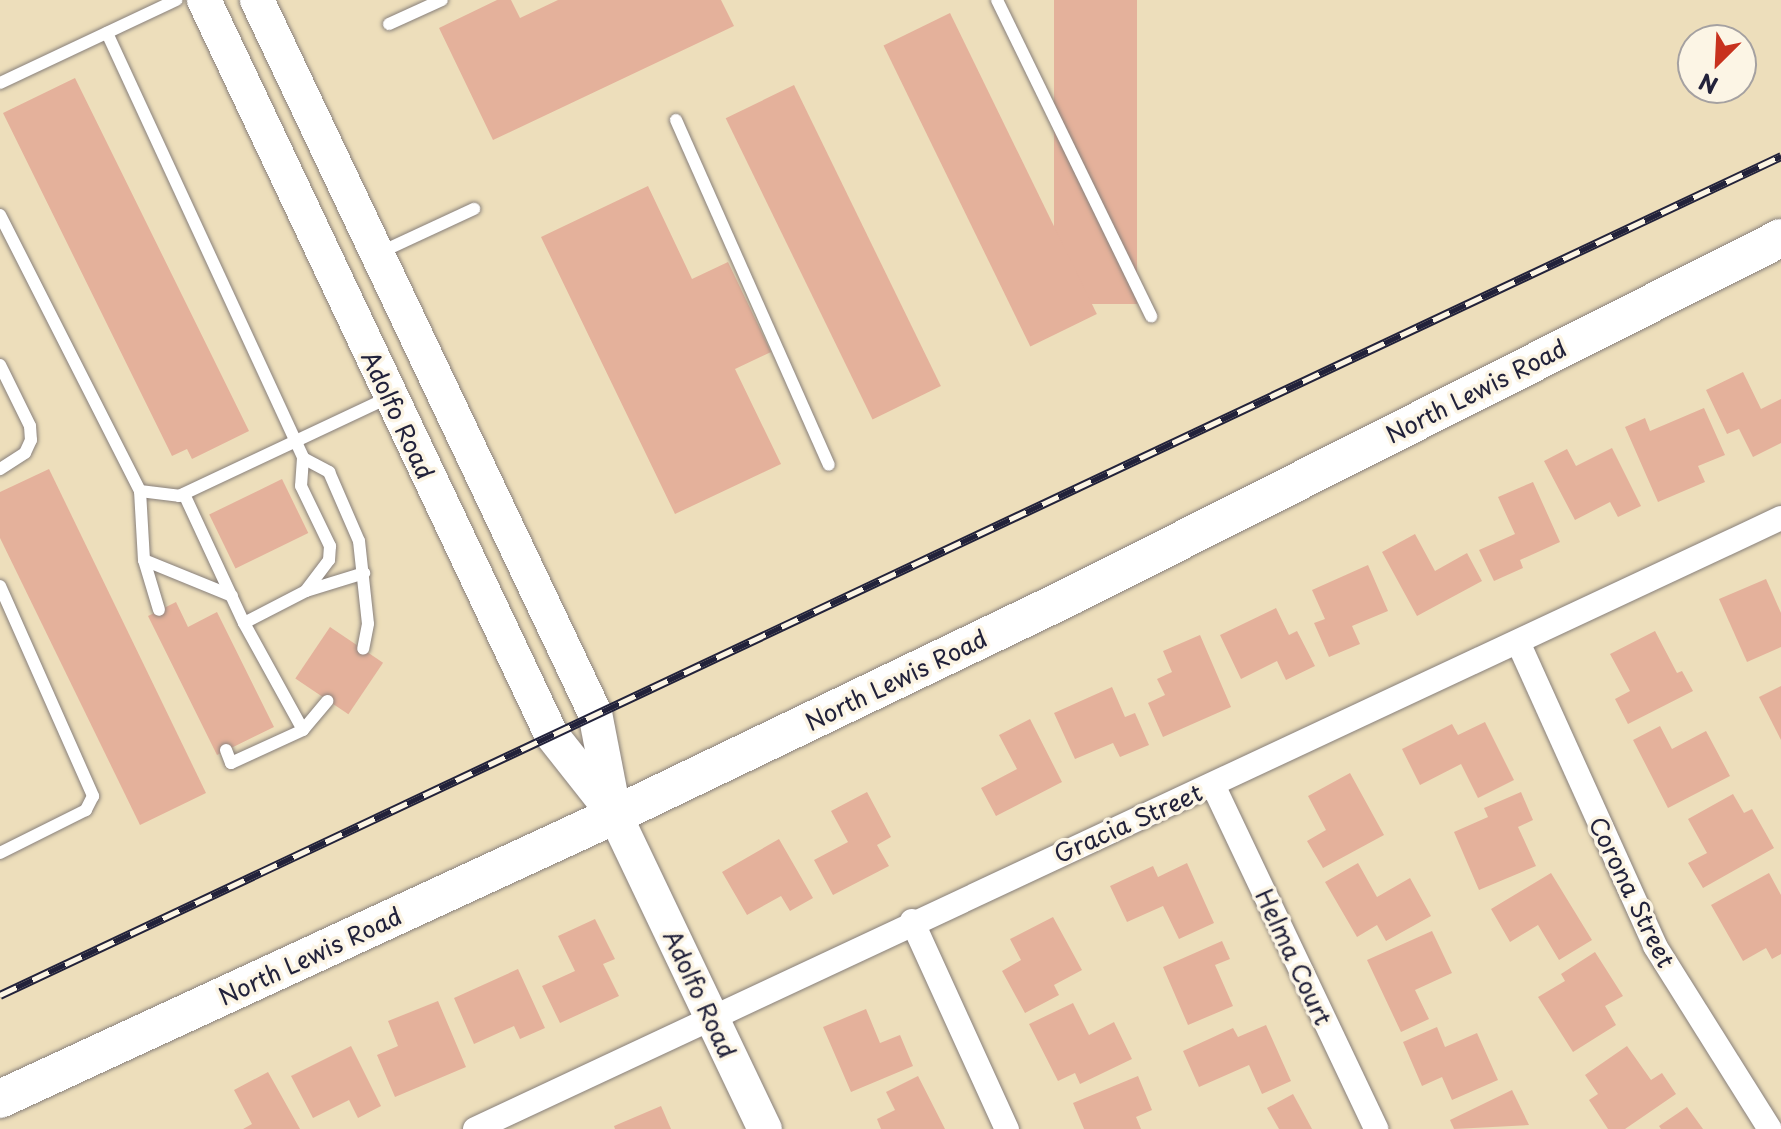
<!DOCTYPE html>
<html>
<head>
<meta charset="utf-8">
<style>
	body { margin:0 }
	#map { position:relative; width:1781px; height:1129px; overflow:hidden; background:#eddebb; font-family:"Playpen Sans",sans-serif }
	div>[style] { position:absolute }
	[style*='--x'] { left:calc(var(--x)*1px); top:calc(var(--y)*1px); width:calc(var(--w)*1px); rotate:calc(var(--a)*1deg) }
	.building>* { inset:0; background:#e4b19b; transform-origin:0 0 }
	.roads { filter:drop-shadow(0 0 2px #88807b) drop-shadow(0 0 2px #88807b) }
	.lane>* { height:12px; margin:-6px; padding:0 6px; transform-origin:6px; border-radius:6px; background:#fff }
	.street>* { height:24px; margin:-12px; padding:0 12px; transform-origin:12px; border-radius:12px; background:#fff }
	.secondary>* { height:34px; margin:-17px; padding:0 17px; transform-origin:17px; border-radius:17px; background:#fff }
	.primary>* { height:38px; margin:-19px; padding:0 19px; transform-origin:19px; border-radius:19px; background:#fff }
	.rail>* { height:9px; margin-top:-4.5px; transform-origin:0; background:repeating-linear-gradient(90deg,#fcf5e5 0 18px,#22223b 0 36px); box-sizing:border-box; border-block:2px solid #22223b }
	span { translate:-50% -50%; white-space:nowrap; text-align:center; line-height:1.15; -webkit-text-stroke:7px #fcf5e5; paint-order:stroke }
	.street-label { font-size:24px; color:#22223b }
	.north { position:absolute; left:1677px; top:24px; width:80px; height:80px; box-sizing:border-box; background:#fcf5e5; border:2px solid #a5a1a1; border-radius:50%; rotate:204deg; font-size:22px; font-weight:700; line-height:32px; text-align:center; color:#22223b }
	.north::after { content:''; display:block; margin:auto; width:28px; height:36px; background:#c8321e; clip-path:polygon(50% 0,100% 100%,50% 72%,0 100%) }
</style>
</head>
<body>
<div id="map">
	<div class="building">
		<div style="clip-path:polygon(497px 0,511px 0,520px 18px,558px 0,721px 0,734px 26px,493px 140px,439px 28px)"></div>
		<div style="left:1054px;top:0;width:83px;height:304px"></div>
		<div style="left:950px;top:13px;width:335px;height:74px;rotate:64deg"></div>
		<div style="clip-path:polygon(75px 78px,249px 431px,192px 459px,187px 449px,172px 456px,3px 113px)"></div>
		<div style="left:794px;top:85px;width:335px;height:76px;rotate:64deg"></div>
		<div style="clip-path:polygon(648px 186px,692px 279px,728px 262px,771px 352px,735px 369px,781px 464px,675px 514px,541px 237px)"></div>
		<div style="clip-path:polygon(1743px 372px,1761px 409px,1781px 399px,1781px 443px,1753px 457px,1739px 429px,1727px 434px,1706px 390px)"></div>
		<div style="clip-path:polygon(1704px 408px,1725px 455px,1698px 466px,1705px 482px,1658px 502px,1625px 427px,1645px 418px,1650px 431px)"></div>
		<div style="clip-path:polygon(1612px 448px,1641px 506px,1618px 517px,1610px 502px,1575px 520px,1544px 461px,1567px 449px,1576px 466px)"></div>
		<div style="clip-path:polygon(49px 469px,206px 793px,140px 825px,0 538px,0 492px)"></div>
		<div style="left:282px;top:479px;width:60px;height:81px;rotate:64deg"></div>
		<div style="clip-path:polygon(1533px 482px,1560px 542px,1520px 560px,1523px 568px,1494px 581px,1479px 550px,1515px 534px,1498px 497px)"></div>
		<div style="clip-path:polygon(1415px 534px,1435px 571px,1467px 553px,1482px 581px,1417px 616px,1382px 552px)"></div>
		<div style="clip-path:polygon(1368px 565px,1388px 611px,1352px 626px,1360px 644px,1329px 657px,1314px 623px,1325px 619px,1312px 590px)"></div>
		<div style="clip-path:polygon(1766px 579px,1781px 613px,1781px 647px,1747px 662px,1719px 599px)"></div>
		<div style="clip-path:polygon(176px 602px,188px 627px,217px 612px,274px 727px,217px 755px,148px 616px)"></div>
		<div style="clip-path:polygon(1276px 608px,1289px 635px,1297px 631px,1315px 666px,1286px 680px,1277px 661px,1241px 679px,1220px 635px)"></div>
		<div style="left:330px;top:627px;width:64px;height:62px;rotate:34deg"></div>
		<div style="clip-path:polygon(1655px 631px,1677px 673px,1682px 671px,1693px 691px,1628px 724px,1615px 699px,1630px 691px,1610px 654px)"></div>
		<div style="clip-path:polygon(1200px 635px,1231px 707px,1163px 737px,1148px 703px,1165px 695px,1157px 679px,1172px 672px,1163px 651px)"></div>
		<div style="clip-path:polygon(1781px 686px,1781px 740px,1759px 697px)"></div>
		<div style="clip-path:polygon(1112px 687px,1125px 717px,1135px 713px,1149px 745px,1120px 757px,1113px 743px,1075px 759px,1054px 713px)"></div>
		<div style="clip-path:polygon(1030px 719px,1062px 782px,996px 816px,981px 788px,1017px 769px,999px 735px)"></div>
		<div style="clip-path:polygon(1485px 722px,1514px 780px,1478px 798px,1461px 764px,1420px 785px,1402px 749px,1452px 724px,1458px 735px)"></div>
		<div style="clip-path:polygon(1660px 726px,1672px 749px,1706px 731px,1730px 776px,1668px 808px,1633px 740px)"></div>
		<div style="clip-path:polygon(1350px 773px,1384px 835px,1323px 868px,1307px 841px,1326px 830px,1308px 796px)"></div>
		<div style="clip-path:polygon(867px 792px,891px 837px,877px 845px,889px 866px,833px 895px,814px 860px,848px 842px,831px 811px)"></div>
		<div style="clip-path:polygon(1521px 792px,1533px 820px,1518px 827px,1536px 866px,1479px 890px,1454px 832px,1488px 817px,1484px 808px)"></div>
		<div style="clip-path:polygon(1733px 794px,1744px 813px,1752px 809px,1774px 848px,1703px 888px,1688px 863px,1707px 853px,1688px 819px)"></div>
		<div style="clip-path:polygon(779px 839px,813px 898px,790px 911px,781px 896px,747px 915px,722px 872px)"></div>
		<div style="clip-path:polygon(1187px 863px,1214px 923px,1179px 939px,1163px 906px,1127px 922px,1110px 886px,1153px 866px,1158px 877px)"></div>
		<div style="clip-path:polygon(1358px 863px,1377px 897px,1410px 878px,1431px 916px,1386px 941px,1377px 925px,1357px 937px,1325px 882px)"></div>
		<div style="clip-path:polygon(1551px 873px,1592px 940px,1559px 960px,1538px 925px,1510px 942px,1491px 909px)"></div>
		<div style="clip-path:polygon(1769px 873px,1781px 895px,1781px 954px,1772px 959px,1766px 948px,1743px 961px,1711px 905px)"></div>
		<div style="clip-path:polygon(1053px 917px,1082px 970px,1054px 985px,1059px 995px,1025px 1013px,1002px 971px,1021px 960px,1010px 939px)"></div>
		<div style="clip-path:polygon(595px 919px,615px 959px,603px 964px,619px 996px,560px 1023px,542px 986px,575px 971px,558px 936px)"></div>
		<div style="clip-path:polygon(1432px 931px,1452px 973px,1415px 990px,1429px 1019px,1401px 1032px,1367px 960px)"></div>
		<div style="clip-path:polygon(1222px 941px,1230px 959px,1215px 965px,1233px 1006px,1188px 1025px,1163px 967px)"></div>
		<div style="clip-path:polygon(1595px 952px,1623px 996px,1605px 1006px,1616px 1025px,1573px 1052px,1538px 997px,1565px 981px,1561px 974px)"></div>
		<div style="clip-path:polygon(518px 969px,545px 1028px,520px 1039px,514px 1026px,474px 1044px,454px 998px)"></div>
		<div style="clip-path:polygon(438px 1001px,466px 1067px,395px 1097px,377px 1055px,398px 1046px,388px 1021px)"></div>
		<div style="clip-path:polygon(1073px 1003px,1089px 1035px,1114px 1022px,1132px 1059px,1080px 1084px,1075px 1073px,1058px 1081px,1029px 1024px)"></div>
		<div style="clip-path:polygon(866px 1009px,880px 1043px,900px 1035px,913px 1066px,851px 1092px,823px 1027px)"></div>
		<div style="clip-path:polygon(1266px 1025px,1291px 1081px,1262px 1094px,1249px 1065px,1199px 1087px,1183px 1051px,1233px 1028px,1238px 1037px)"></div>
		<div style="clip-path:polygon(1437px 1027px,1445px 1047px,1477px 1033px,1498px 1080px,1452px 1100px,1442px 1077px,1422px 1086px,1403px 1042px)"></div>
		<div style="clip-path:polygon(351px 1046px,381px 1106px,358px 1118px,349px 1100px,313px 1118px,291px 1076px)"></div>
		<div style="clip-path:polygon(1627px 1046px,1651px 1080px,1662px 1073px,1676px 1094px,1625px 1129px,1608px 1129px,1589px 1100px,1598px 1094px,1585px 1075px)"></div>
		<div style="clip-path:polygon(268px 1072px,300px 1129px,243px 1129px,252px 1124px,234px 1090px)"></div>
		<div style="clip-path:polygon(918px 1076px,945px 1129px,881px 1129px,877px 1119px,895px 1110px,886px 1092px)"></div>
		<div style="clip-path:polygon(1138px 1076px,1152px 1110px,1136px 1117px,1141px 1129px,1084px 1129px,1073px 1103px)"></div>
		<div style="clip-path:polygon(1512px 1090px,1529px 1125px,1454px 1129px,1450px 1120px)"></div>
		<div style="clip-path:polygon(1293px 1094px,1312px 1129px,1279px 1129px,1267px 1108px)"></div>
		<div style="clip-path:polygon(661px 1106px,671px 1129px,615px 1129px,614px 1126px)"></div>
		<div style="clip-path:polygon(1687px 1107px,1703px 1129px,1661px 1129px,1659px 1126px)"></div>
	</div>
	<div class="roads">
		<div class="lane">
			<div style="--x:997;--y:0;--w:352;--a:64"></div>
			<div style="--x:389;--y:24;--w:58;--a:-24.4"></div>
			<div style="--x:107;--y:33;--w:468;--a:65.2"></div>
			<div style="--x:303;--y:458;--w:30;--a:28"></div>
			<div style="--x:329;--y:472;--w:75;--a:66.5"></div>
			<div style="--x:359;--y:541;--w:83;--a:83.8"></div>
			<div style="--x:368;--y:624;--w:25;--a:101"></div>
			<div style="--x:0;--y:83;--w:195;--a:-25.2"></div>
			<div style="--x:676;--y:120;--w:377;--a:66.1"></div>
			<div style="--x:0;--y:215;--w:309;--a:63.1"></div>
			<div style="--x:140;--y:491;--w:39;--a:7"></div>
			<div style="--x:179;--y:496;--w:232;--a:-25.2"></div>
			<div style="--x:379;--y:253;--w:105;--a:-24.9"></div>
			<div style="--x:0;--y:365;--w:68;--a:63.8"></div>
			<div style="--x:30;--y:426;--w:14;--a:86"></div>
			<div style="--x:31;--y:440;--w:14;--a:115"></div>
			<div style="--x:25;--y:453;--w:30;--a:147"></div>
			<div style="--x:303;--y:458;--w:28;--a:94"></div>
			<div style="--x:301;--y:486;--w:67;--a:64.2"></div>
			<div style="--x:330;--y:546;--w:14;--a:94"></div>
			<div style="--x:329;--y:560;--w:39;--a:127"></div>
			<div style="--x:140;--y:491;--w:69;--a:86.7"></div>
			<div style="--x:144;--y:560;--w:52;--a:73.3"></div>
			<div style="--x:184;--y:494;--w:142;--a:65.1"></div>
			<div style="--x:244;--y:623;--w:70;--a:-27.3"></div>
			<div style="--x:306;--y:591;--w:61;--a:-17.2"></div>
			<div style="--x:144;--y:560;--w:95;--a:22.2"></div>
			<div style="--x:0;--y:586;--w:230;--a:66.1"></div>
			<div style="--x:93;--y:796;--w:16;--a:117"></div>
			<div style="--x:86;--y:810;--w:96;--a:153.4"></div>
			<div style="--x:244;--y:623;--w:122;--a:61.1"></div>
			<div style="--x:226;--y:750;--w:14;--a:69"></div>
			<div style="--x:231;--y:763;--w:79;--a:-24.6"></div>
			<div style="--x:303;--y:730;--w:38;--a:-50"></div>
		</div>
		<div class="street">
			<div style="--x:1518;--y:642;--w:333;--a:65.7"></div>
			<div style="--x:1655;--y:946;--w:216;--a:57.9"></div>
			<div style="--x:1213;--y:785;--w:381;--a:64.6"></div>
			<div style="--x:912;--y:921;--w:229;--a:65.5"></div>
			<div style="--x:475;--y:1129;--w:1442;--a:-25.07"></div>
		</div>
		<div class="secondary">
			<div style="--x:204;--y:0;--w:812;--a:64.7"></div>
			<div style="--x:551;--y:734;--w:103;--a:51.7"></div>
			<div style="--x:615;--y:815;--w:348;--a:64.5"></div>
			<div style="--x:257;--y:0;--w:789;--a:64.64"></div>
			<div style="--x:595;--y:713;--w:100;--a:79"></div>
		</div>
		<div class="primary">
			<div style="--x:0;--y:1099;--w:677;--a:-24.79"></div>
			<div style="--x:615;--y:815;--w:504;--a:-25.65"></div>
			<div style="--x:1069;--y:597;--w:797;--a:-26.76"></div>
		</div>
	</div>
	<div class="rail">
		<div style="--x:0;--y:995;--w:1969;--a:-25.22"></div>
	</div>
	<div class="street-label">
		<span style="left:1476px;top:391px;rotate:-27deg">North Lewis Road</span>
		<span style="left:398px;top:415px;rotate:65deg">Adolfo Road</span>
		<span style="left:896px;top:680px;rotate:-26deg">North Lewis Road</span>
		<span style="left:1128px;top:823px;rotate:-24deg">Gracia Street</span>
		<span style="left:1632px;top:892px;rotate:64deg">Corona Street</span>
		<span style="left:310px;top:956px;rotate:-25deg">North Lewis Road</span>
		<span style="left:1294px;top:957px;rotate:65deg">Helma Court</span>
		<span style="left:700px;top:994px;rotate:65deg">Adolfo Road</span>
	</div>
	<div class="north">N</div>
</div>
</body>
</html>
